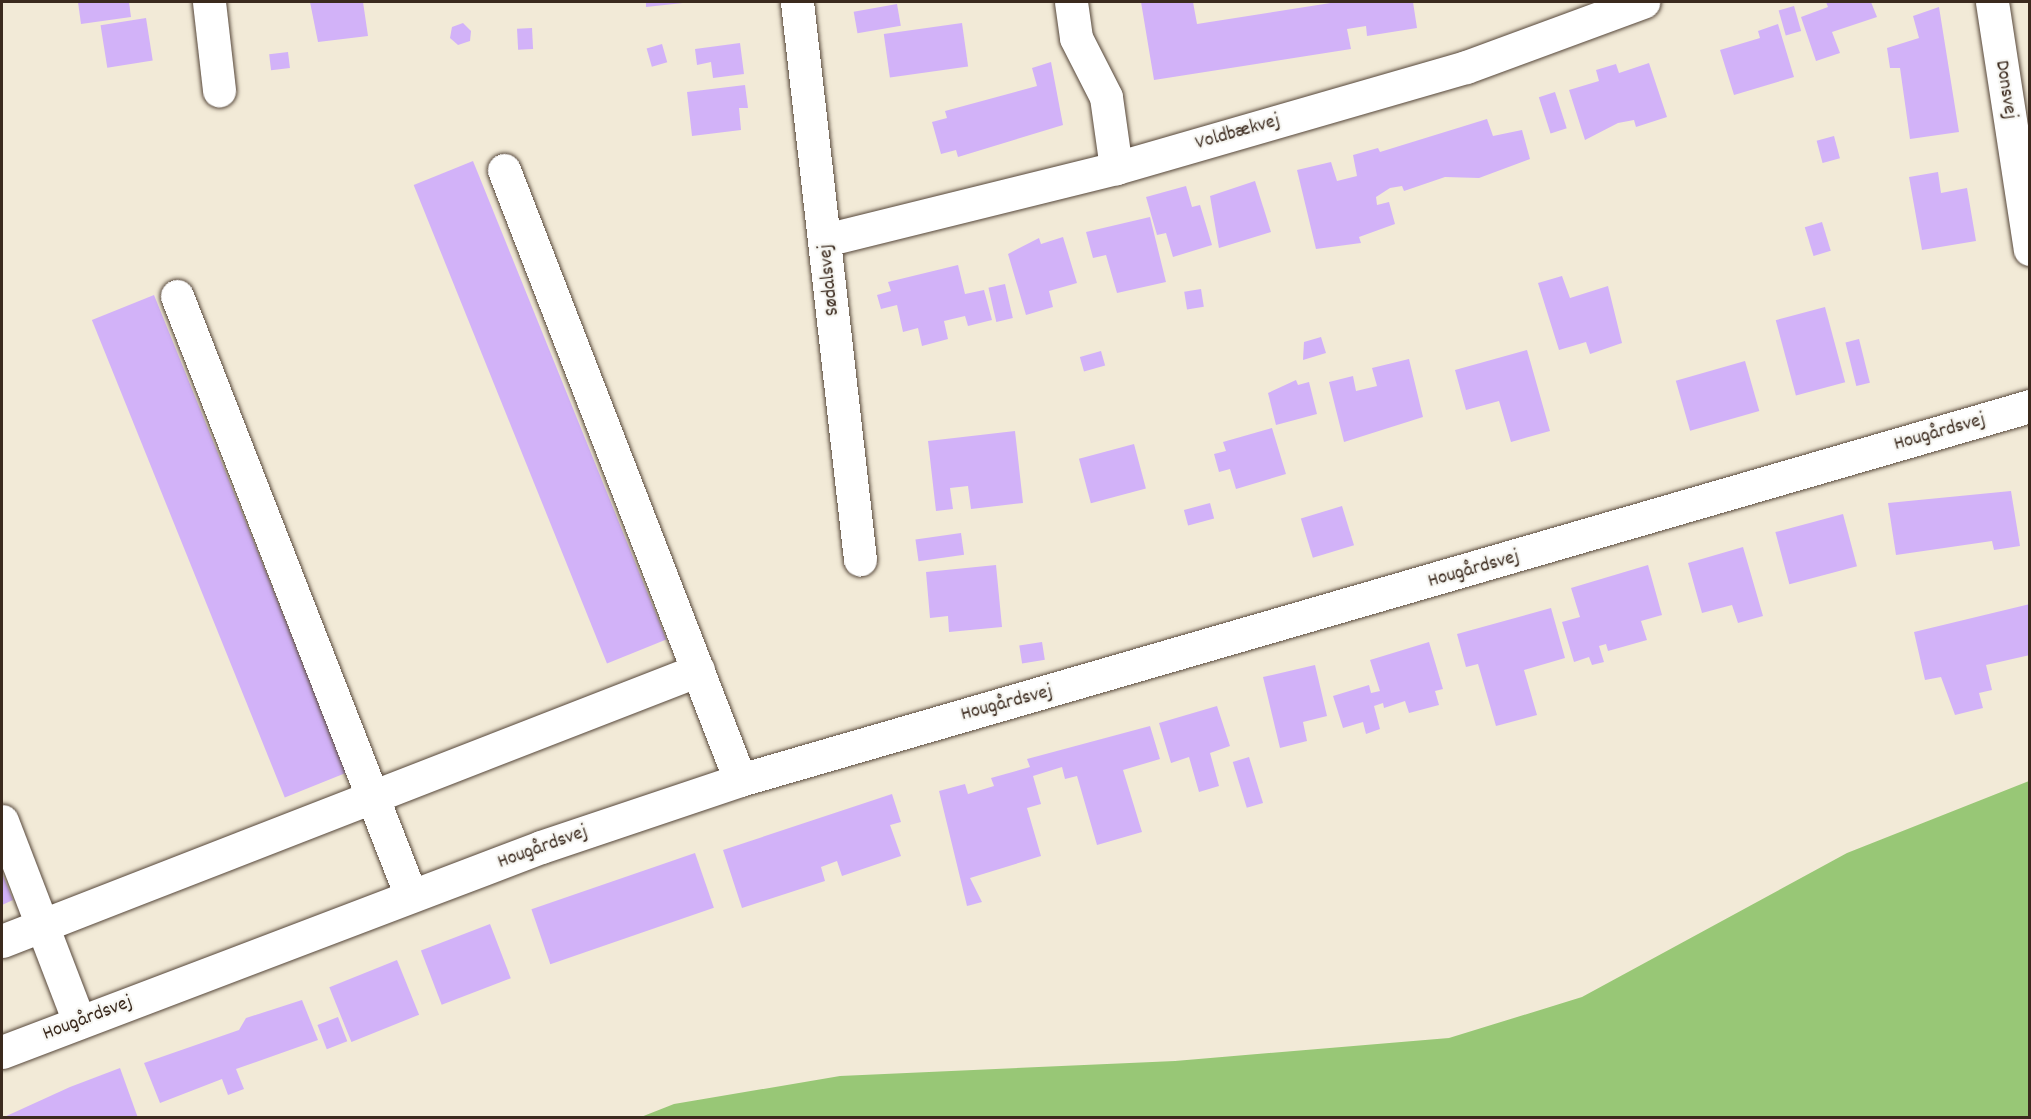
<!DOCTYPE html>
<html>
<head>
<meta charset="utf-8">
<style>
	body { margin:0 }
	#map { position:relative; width:2031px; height:1119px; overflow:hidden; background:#f2ead7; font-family:Dekko,sans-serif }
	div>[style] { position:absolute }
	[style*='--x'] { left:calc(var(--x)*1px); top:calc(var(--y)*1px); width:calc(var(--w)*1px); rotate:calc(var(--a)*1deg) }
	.green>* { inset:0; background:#98c776 }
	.building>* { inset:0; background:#d2b2f8; transform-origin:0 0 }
	.roads { filter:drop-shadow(0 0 2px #56473a) drop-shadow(0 0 2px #56473a) }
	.minor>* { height:33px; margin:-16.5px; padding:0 16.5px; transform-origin:16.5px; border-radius:16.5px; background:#fff }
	span { translate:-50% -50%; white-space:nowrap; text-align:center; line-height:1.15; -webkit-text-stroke:4.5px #f6f6f2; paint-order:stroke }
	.street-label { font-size:20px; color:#3b2a1e }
	.frame { position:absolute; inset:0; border:3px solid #3b2a1e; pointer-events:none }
</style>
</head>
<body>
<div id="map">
	<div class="green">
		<div style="clip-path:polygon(2029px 781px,2029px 1117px,641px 1117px,674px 1104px,840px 1076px,1175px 1061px,1449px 1038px,1582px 997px,1847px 853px)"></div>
	</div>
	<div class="building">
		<div style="clip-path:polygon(78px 2px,129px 2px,131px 17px,81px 24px)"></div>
		<div style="clip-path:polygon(310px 2px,363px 2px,368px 36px,318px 42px)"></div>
		<div style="clip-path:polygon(646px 2px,683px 2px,683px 3px,646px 7px)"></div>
		<div style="clip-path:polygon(1141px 2px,1193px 2px,1197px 24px,1337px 2px,1413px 2px,1417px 28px,1367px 36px,1366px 26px,1347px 29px,1351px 49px,1154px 80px)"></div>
		<div style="clip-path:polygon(1826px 2px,1871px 2px,1877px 17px,1832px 32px,1840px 53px,1816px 61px,1801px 17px,1828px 7px)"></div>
		<div style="left:897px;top:4px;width:22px;height:44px;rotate:80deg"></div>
		<div style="left:1794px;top:6px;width:26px;height:16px;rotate:74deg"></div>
		<div style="clip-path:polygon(1939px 7px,1959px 132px,1910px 139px,1900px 68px,1890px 68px,1887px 48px,1919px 38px,1913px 16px)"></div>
		<div style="left:146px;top:18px;width:43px;height:46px;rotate:81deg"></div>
		<div style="clip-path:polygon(463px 23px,471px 31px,470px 41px,458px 45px,450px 38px,452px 27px)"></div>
		<div style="left:962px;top:23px;width:44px;height:79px;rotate:82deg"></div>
		<div style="clip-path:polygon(1778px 24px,1794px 77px,1734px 95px,1720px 50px,1760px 38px,1758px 31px)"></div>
		<div style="left:532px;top:28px;width:21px;height:15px;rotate:87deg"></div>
		<div style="clip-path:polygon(740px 43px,744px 74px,713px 78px,711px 62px,697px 65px,695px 49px)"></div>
		<div style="left:662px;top:44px;width:19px;height:16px;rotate:74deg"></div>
		<div style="left:288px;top:52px;width:16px;height:19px;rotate:83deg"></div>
		<div style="clip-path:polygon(1051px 62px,1063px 125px,958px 157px,956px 150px,941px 154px,932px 122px,947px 118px,945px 111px,1037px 86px,1032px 68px)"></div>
		<div style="clip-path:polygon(1649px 63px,1667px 117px,1636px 127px,1634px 120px,1618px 123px,1585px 140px,1569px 90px,1599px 81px,1596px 70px,1616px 64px,1619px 73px)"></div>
		<div style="clip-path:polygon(745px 85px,748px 108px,739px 108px,741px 130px,692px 136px,687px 92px)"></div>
		<div style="left:1555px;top:92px;width:38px;height:17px;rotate:72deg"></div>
		<div style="clip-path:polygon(1487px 119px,1493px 136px,1522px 130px,1530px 159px,1479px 178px,1445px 177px,1404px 191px,1402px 186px,1390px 188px,1376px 197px,1377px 205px,1389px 202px,1395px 224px,1359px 237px,1361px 243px,1316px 249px,1297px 170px,1331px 162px,1337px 181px,1357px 176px,1353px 155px,1378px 148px,1380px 152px)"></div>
		<div style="left:1834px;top:136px;width:23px;height:18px;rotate:75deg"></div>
		<div style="left:473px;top:161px;width:516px;height:64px;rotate:68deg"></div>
		<div style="clip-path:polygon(1938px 172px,1941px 193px,1967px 188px,1976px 241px,1922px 250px,1909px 177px)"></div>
		<div style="clip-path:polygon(1255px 181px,1271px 232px,1219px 248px,1210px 196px)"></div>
		<div style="clip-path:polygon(1186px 186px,1192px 207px,1200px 205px,1212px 245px,1173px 257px,1166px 233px,1157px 235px,1146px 197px)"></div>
		<div style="clip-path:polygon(1150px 217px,1166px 282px,1117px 293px,1106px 255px,1093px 258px,1086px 232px)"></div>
		<div style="left:1822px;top:222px;width:30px;height:18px;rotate:73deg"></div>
		<div style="clip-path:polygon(1063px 237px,1077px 283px,1049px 291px,1053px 307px,1026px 315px,1008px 254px,1039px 238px,1041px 244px)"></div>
		<div style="clip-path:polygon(958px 265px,965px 294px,984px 290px,992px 320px,968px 326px,965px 316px,944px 321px,948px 339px,922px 346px,918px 328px,903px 332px,897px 305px,881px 309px,877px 295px,891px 291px,888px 282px)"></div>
		<div style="clip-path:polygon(1562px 276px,1570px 298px,1608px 286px,1622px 343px,1590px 354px,1586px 342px,1559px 350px,1538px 283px)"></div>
		<div style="left:1005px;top:284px;width:35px;height:17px;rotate:77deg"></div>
		<div style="left:1201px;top:289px;width:18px;height:17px;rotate:81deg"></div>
		<div style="left:154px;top:295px;width:515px;height:67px;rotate:68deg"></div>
		<div style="left:1825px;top:307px;width:78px;height:51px;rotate:75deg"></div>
		<div style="clip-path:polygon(1321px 337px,1326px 353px,1303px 360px,1304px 342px)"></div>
		<div style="left:1859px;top:339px;width:45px;height:14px;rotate:76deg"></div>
		<div style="clip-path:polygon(1527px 350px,1550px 431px,1511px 442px,1499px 401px,1466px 410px,1455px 370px)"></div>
		<div style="left:1101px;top:351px;width:15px;height:22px;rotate:74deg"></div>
		<div style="clip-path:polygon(1409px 359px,1423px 417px,1344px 442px,1329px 382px,1353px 376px,1356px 391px,1377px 386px,1372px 368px)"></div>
		<div style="left:1745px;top:361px;width:52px;height:72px;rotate:74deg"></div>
		<div style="clip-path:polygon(1296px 380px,1298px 385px,1309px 382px,1317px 414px,1276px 425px,1268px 393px)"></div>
		<div style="clip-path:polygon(1272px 428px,1286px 474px,1236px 489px,1230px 469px,1219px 472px,1214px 454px,1226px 451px,1223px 442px)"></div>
		<div style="clip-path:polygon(1015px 431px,1023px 503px,971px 509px,968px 486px,950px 488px,953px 509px,936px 511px,928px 441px)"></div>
		<div style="left:1134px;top:444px;width:46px;height:57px;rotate:75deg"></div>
		<div style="clip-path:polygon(2011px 491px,2020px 546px,1994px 550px,1992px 541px,1896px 555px,1888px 503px)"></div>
		<div style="left:1210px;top:503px;width:16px;height:27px;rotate:75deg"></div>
		<div style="left:1342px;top:506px;width:41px;height:43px;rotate:73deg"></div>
		<div style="left:1843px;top:514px;width:54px;height:70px;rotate:75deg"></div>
		<div style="left:961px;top:533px;width:22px;height:46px;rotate:82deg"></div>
		<div style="clip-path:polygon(1743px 547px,1763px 616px,1738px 623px,1732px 605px,1702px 613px,1688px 563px)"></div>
		<div style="clip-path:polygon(996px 565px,1002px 627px,949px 632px,948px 616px,930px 618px,926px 572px)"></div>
		<div style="clip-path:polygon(1648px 565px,1662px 615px,1641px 621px,1647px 640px,1608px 651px,1606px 644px,1599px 646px,1604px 662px,1592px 665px,1589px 657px,1574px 662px,1562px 622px,1580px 617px,1571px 588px)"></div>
		<div style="clip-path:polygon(2030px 604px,2030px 655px,1986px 665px,1992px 690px,1979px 693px,1983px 708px,1955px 715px,1941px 677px,1925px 680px,1914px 632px)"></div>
		<div style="clip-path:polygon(1551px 608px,1565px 658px,1524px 670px,1537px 715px,1496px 726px,1478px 664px,1466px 667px,1457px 634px)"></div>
		<div style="left:1042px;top:642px;width:18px;height:23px;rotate:81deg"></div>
		<div style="clip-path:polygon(1429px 642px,1443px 689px,1435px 691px,1439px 705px,1409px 713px,1405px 701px,1384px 708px,1383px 703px,1374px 706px,1380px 729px,1366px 734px,1363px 722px,1343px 728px,1333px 696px,1369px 685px,1371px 693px,1380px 691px,1370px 660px)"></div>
		<div style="clip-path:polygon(1315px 665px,1327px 716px,1303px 722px,1307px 741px,1280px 748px,1263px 677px)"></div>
		<div style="clip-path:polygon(1217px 706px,1230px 746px,1210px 753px,1219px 786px,1199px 792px,1189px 757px,1171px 763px,1159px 723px)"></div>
		<div style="clip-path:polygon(1150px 726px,1160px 759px,1123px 770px,1142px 832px,1097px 845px,1077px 776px,1065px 779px,1062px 767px,1033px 776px,1041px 804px,1027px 808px,1041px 856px,970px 878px,982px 902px,967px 906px,939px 791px,965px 784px,968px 794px,994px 786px,991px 778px,1030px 767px,1027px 759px)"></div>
		<div style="left:1249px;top:757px;width:48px;height:17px;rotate:73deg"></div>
		<div style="clip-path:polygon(892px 794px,901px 822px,890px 825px,901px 856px,842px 876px,837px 861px,821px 867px,825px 881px,742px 908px,723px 850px)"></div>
		<div style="left:695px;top:853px;width:58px;height:173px;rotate:71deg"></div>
		<div style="clip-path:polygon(2px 873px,13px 900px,2px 905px)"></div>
		<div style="left:490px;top:924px;width:58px;height:74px;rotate:69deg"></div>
		<div style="left:397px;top:960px;width:59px;height:73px;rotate:68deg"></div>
		<div style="clip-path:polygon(302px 1000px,318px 1040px,236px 1069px,244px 1089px,228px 1095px,222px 1079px,160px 1103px,144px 1063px,239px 1030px,246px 1018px)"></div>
		<div style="left:338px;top:1017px;width:26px;height:22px;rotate:69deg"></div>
		<div style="clip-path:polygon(120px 1068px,138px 1118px,2px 1118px,70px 1087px)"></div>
	</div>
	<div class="roads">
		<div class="minor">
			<div style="--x:209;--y:2;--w:89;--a:83.5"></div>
			<div style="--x:797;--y:2;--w:561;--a:83.55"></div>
			<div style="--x:1071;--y:2;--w:36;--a:82"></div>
			<div style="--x:1076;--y:38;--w:66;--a:63"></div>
			<div style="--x:1106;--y:97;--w:72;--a:82"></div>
			<div style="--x:1992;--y:2;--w:250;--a:81.3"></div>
			<div style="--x:504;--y:170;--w:654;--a:68.85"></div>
			<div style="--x:825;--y:240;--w:300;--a:-13.9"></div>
			<div style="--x:1116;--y:168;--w:364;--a:-16.1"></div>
			<div style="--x:1466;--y:67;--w:189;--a:-20.2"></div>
			<div style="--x:177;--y:296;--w:644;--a:68.69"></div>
			<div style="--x:2;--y:821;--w:215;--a:69"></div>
			<div style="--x:2;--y:941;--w:747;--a:-21.27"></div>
			<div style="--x:2;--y:1052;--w:577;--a:-20.82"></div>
			<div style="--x:541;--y:847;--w:210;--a:-18.6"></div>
			<div style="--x:740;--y:780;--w:1343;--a:-16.17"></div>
		</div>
	</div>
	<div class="street-label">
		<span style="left:2005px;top:90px;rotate:81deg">Donsvej</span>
		<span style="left:1238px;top:133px;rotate:-16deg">Voldbækvej</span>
		<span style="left:830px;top:280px;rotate:-96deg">Sødalsvej</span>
		<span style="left:1940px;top:433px;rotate:-16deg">Hougårdsvej</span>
		<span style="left:1474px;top:570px;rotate:-16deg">Hougårdsvej</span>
		<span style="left:1007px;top:704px;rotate:-15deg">Hougårdsvej</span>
		<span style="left:543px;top:848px;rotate:-20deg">Hougårdsvej</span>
		<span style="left:88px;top:1019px;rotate:-21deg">Hougårdsvej</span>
	</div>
	<div class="frame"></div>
</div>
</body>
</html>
